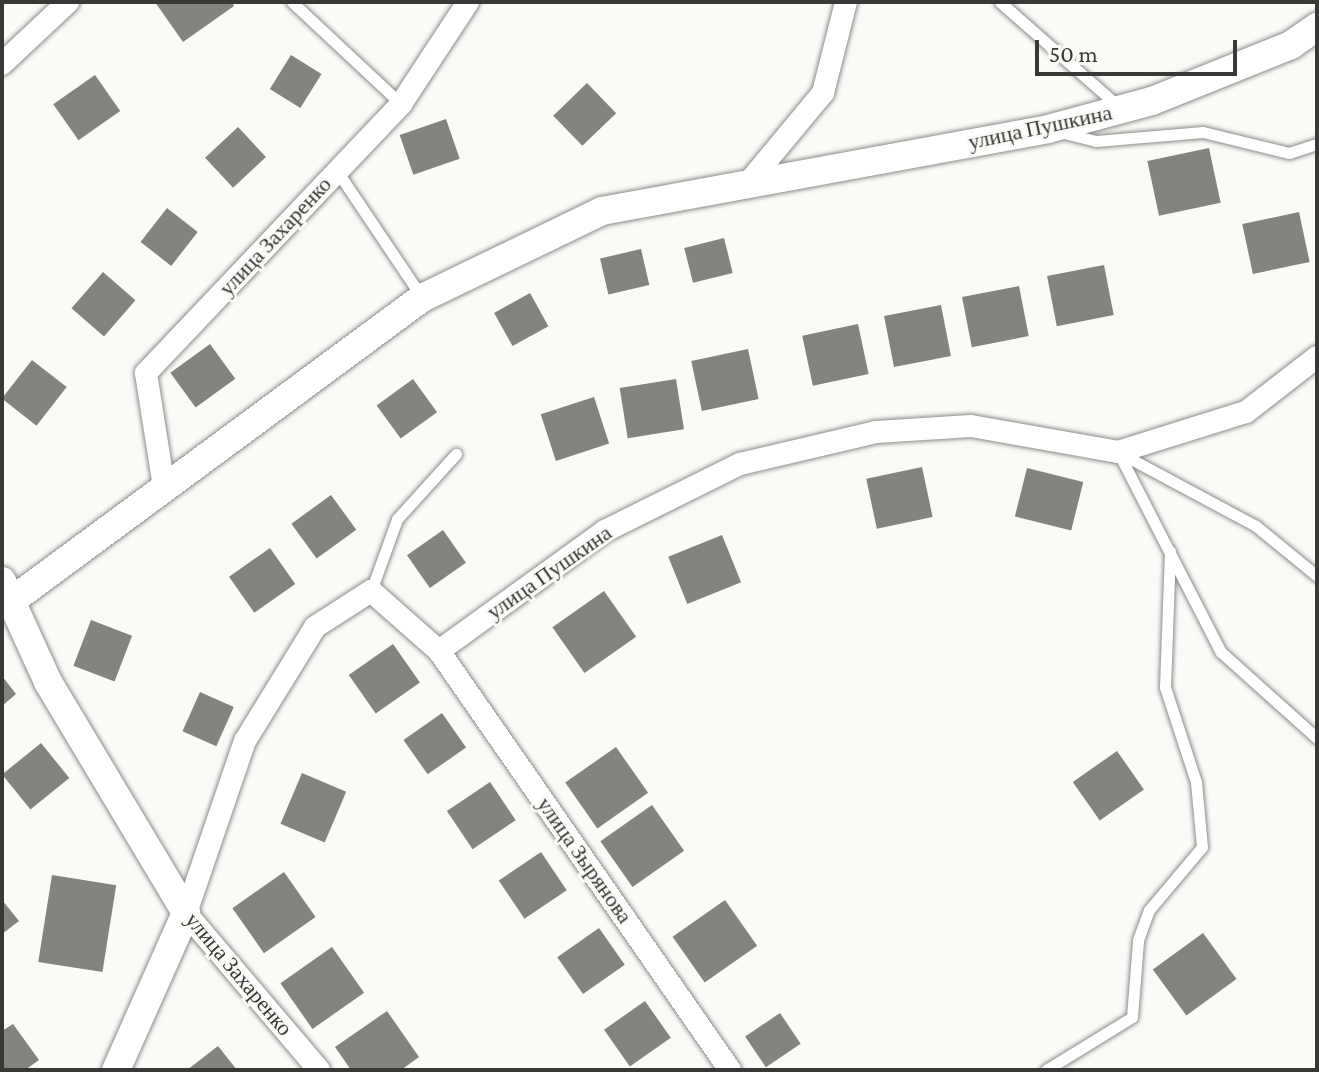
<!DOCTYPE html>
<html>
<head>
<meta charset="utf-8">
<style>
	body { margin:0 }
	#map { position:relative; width:1319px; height:1072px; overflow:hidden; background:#fbfaf6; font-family:"Crimson Pro",serif }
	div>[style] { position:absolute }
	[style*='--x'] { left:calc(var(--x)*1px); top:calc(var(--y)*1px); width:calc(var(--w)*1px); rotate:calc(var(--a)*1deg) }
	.building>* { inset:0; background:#83837f; transform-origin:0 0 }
	.roads { filter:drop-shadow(0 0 2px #8d8c89) drop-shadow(0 0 2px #8d8c89) }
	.service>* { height:11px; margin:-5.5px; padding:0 5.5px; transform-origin:5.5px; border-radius:5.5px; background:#fff }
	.minor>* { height:22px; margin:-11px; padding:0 11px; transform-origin:11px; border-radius:11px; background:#fff }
	.tertiary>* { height:28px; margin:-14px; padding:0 14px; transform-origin:14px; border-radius:14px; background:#fff }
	span { translate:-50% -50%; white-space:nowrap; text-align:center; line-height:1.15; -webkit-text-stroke:6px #fbfaf6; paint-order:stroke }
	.street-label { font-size:22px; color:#383836 }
	.frame { position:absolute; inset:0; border:4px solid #383836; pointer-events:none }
	.scale { position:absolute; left:1035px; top:40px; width:202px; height:36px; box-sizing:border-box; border:4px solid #383836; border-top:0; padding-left:10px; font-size:24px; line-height:28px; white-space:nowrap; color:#383836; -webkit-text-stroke:6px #fbfaf6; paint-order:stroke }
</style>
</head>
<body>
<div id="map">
	<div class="building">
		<div style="clip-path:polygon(155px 2px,232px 2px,234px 6px,183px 42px)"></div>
		<div style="left:291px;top:55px;width:36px;height:40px;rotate:32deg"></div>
		<div style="left:95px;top:75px;width:44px;height:51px;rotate:55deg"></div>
		<div style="left:587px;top:83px;width:42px;height:47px;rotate:46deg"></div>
		<div style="left:446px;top:119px;width:42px;height:49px;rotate:71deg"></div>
		<div style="left:238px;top:127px;width:41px;height:45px;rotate:47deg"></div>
		<div style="left:1209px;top:148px;width:56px;height:63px;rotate:78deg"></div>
		<div style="left:167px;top:208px;width:39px;height:43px;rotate:38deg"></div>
		<div style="left:1299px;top:212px;width:51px;height:58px;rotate:78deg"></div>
		<div style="left:724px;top:238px;width:36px;height:41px;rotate:76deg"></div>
		<div style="left:641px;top:249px;width:37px;height:42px;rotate:77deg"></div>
		<div style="left:1104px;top:265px;width:51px;height:58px;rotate:79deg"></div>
		<div style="left:103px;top:272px;width:43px;height:48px;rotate:41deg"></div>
		<div style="left:1019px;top:286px;width:51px;height:58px;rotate:79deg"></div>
		<div style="left:530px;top:293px;width:38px;height:41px;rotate:61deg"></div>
		<div style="left:941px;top:305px;width:52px;height:58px;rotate:79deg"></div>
		<div style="left:858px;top:324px;width:51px;height:57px;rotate:78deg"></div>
		<div style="left:210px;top:344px;width:43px;height:49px;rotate:54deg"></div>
		<div style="left:748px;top:349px;width:51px;height:58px;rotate:78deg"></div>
		<div style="left:32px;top:360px;width:44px;height:49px;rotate:38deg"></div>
		<div style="left:413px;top:379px;width:41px;height:45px;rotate:54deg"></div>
		<div style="left:676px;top:379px;width:51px;height:57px;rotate:81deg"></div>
		<div style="left:594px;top:397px;width:49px;height:56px;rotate:72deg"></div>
		<div style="left:922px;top:467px;width:51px;height:57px;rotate:78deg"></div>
		<div style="left:1027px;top:468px;width:58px;height:50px;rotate:14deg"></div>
		<div style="left:331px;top:495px;width:43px;height:49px;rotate:54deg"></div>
		<div style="left:443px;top:530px;width:40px;height:44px;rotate:55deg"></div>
		<div style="left:722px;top:535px;width:51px;height:58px;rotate:68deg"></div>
		<div style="left:270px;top:548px;width:44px;height:50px;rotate:55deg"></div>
		<div style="left:604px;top:591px;width:56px;height:63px;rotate:55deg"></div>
		<div style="left:91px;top:620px;width:44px;height:49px;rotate:21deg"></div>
		<div style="left:393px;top:644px;width:47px;height:54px;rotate:55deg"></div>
		<div style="clip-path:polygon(2px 676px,16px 694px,2px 706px)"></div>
		<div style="left:200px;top:692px;width:37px;height:43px;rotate:24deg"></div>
		<div style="left:442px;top:713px;width:42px;height:47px;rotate:55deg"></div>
		<div style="left:41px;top:743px;width:45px;height:50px;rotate:51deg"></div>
		<div style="left:616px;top:747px;width:56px;height:62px;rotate:55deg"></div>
		<div style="left:1117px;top:751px;width:47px;height:54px;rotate:55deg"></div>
		<div style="left:302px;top:773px;width:48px;height:55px;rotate:23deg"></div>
		<div style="left:490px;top:782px;width:46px;height:52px;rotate:56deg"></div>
		<div style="left:652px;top:805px;width:56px;height:63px;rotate:55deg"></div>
		<div style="left:541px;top:852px;width:46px;height:51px;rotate:56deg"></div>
		<div style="left:284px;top:872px;width:55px;height:63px;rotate:55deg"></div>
		<div style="left:52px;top:875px;width:65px;height:88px;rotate:9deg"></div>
		<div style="clip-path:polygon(2px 900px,19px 921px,2px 934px)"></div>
		<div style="left:725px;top:900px;width:56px;height:64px;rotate:55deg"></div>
		<div style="left:599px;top:928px;width:45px;height:51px;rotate:55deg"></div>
		<div style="left:1203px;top:933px;width:57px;height:62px;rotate:54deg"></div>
		<div style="left:332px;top:947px;width:56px;height:63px;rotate:55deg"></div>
		<div style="left:645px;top:1001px;width:45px;height:50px;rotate:55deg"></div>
		<div style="clip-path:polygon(387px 1011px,419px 1057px,401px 1070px,351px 1070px,335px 1047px)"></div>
		<div style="left:780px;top:1013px;width:37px;height:42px;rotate:56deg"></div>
		<div style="clip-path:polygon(13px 1024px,39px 1060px,25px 1070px,2px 1070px,2px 1031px)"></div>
		<div style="clip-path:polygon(218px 1046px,237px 1070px,187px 1070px)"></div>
	</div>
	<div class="roads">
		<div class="service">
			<div style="--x:292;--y:2;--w:149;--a:43.1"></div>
			<div style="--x:1000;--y:2;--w:159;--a:41.4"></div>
			<div style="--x:1064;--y:133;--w:33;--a:14"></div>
			<div style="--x:1096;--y:141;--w:107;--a:-4.8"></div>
			<div style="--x:1203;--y:132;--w:89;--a:13.7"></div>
			<div style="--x:1289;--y:153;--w:29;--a:-18"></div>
			<div style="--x:337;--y:171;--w:151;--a:56.1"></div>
			<div style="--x:1317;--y:576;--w:79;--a:-140.7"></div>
			<div style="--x:1256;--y:526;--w:157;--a:-151.8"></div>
			<div style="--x:1118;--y:452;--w:225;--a:62.8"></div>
			<div style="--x:1221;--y:652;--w:129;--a:41.9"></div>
			<div style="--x:371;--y:591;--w:77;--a:-70.1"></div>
			<div style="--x:397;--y:519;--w:88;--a:-47.8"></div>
			<div style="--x:1046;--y:1070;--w:101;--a:-31.6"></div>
			<div style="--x:1132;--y:1017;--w:77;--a:-85.5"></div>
			<div style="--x:1138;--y:940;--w:32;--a:-70"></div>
			<div style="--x:1149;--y:910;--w:82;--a:-49.9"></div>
			<div style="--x:1202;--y:847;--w:65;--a:-95.3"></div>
			<div style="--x:1196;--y:782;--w:100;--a:-108.1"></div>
			<div style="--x:1165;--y:687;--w:136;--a:-87.9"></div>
		</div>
		<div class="minor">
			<div style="--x:2;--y:64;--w:91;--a:-43.2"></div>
			<div style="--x:749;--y:182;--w:116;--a:-50.3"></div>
			<div style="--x:823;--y:93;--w:94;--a:-75.8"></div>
			<div style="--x:164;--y:487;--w:115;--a:-99"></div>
			<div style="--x:146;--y:373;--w:371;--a:-46.5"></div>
			<div style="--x:401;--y:104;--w:122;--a:-56.7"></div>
			<div style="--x:439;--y:651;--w:510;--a:55.22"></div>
			<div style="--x:319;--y:1070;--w:206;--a:-130.3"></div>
			<div style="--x:186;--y:913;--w:182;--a:-71.1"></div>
			<div style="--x:245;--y:741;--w:134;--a:-58.4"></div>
			<div style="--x:315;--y:627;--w:67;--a:-32.7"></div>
			<div style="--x:371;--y:591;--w:91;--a:41.4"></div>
			<div style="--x:439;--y:651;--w:205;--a:-35.9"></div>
			<div style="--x:605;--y:531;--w:151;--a:-26.4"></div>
			<div style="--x:740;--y:464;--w:140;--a:-13.2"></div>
			<div style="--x:876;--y:432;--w:95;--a:-3.6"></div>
			<div style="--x:971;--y:426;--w:149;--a:10"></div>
			<div style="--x:1118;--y:452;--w:134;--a:-17.4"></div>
			<div style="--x:1246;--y:412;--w:90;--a:-37.8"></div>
		</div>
		<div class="tertiary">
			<div style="--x:2;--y:581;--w:111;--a:65.5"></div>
			<div style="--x:48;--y:682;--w:269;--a:59.1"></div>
			<div style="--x:186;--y:913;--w:172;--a:114"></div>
			<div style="--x:14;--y:599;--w:507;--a:-36.42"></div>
			<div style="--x:422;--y:298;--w:200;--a:-25.8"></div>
			<div style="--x:602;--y:211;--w:453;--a:-10.4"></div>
			<div style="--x:1048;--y:129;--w:108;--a:-15.1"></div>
			<div style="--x:1152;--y:101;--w:150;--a:-21.9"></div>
			<div style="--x:1291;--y:45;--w:32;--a:-35"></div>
		</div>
	</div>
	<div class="street-label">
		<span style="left:1040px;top:127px;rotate:-12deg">улица Пушкина</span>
		<span style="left:275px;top:236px;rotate:-47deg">улица Захаренко</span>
		<span style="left:549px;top:572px;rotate:-35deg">улица Пушкина</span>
		<span style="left:585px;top:860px;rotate:55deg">улица Зырянова</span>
		<span style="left:239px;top:974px;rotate:50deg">улица Захаренко</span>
	</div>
	<div class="frame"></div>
	<div class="scale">50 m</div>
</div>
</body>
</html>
